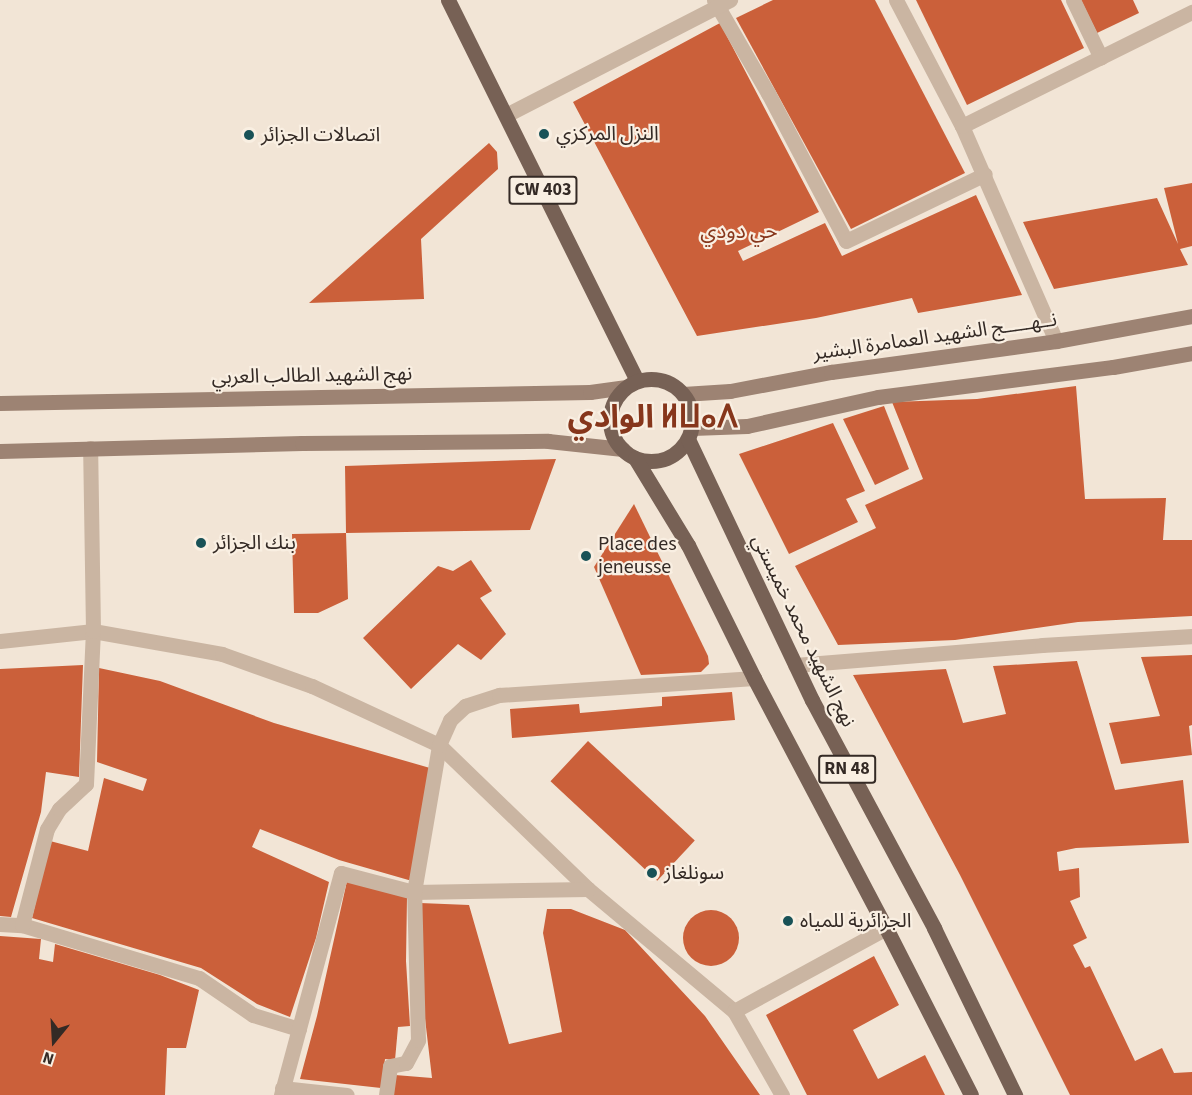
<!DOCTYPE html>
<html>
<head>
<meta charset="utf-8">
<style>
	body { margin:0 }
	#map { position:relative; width:1192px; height:1095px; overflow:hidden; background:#f2e5d6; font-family:"Source Sans 3","Noto Sans Arabic","Noto Sans Tifinagh",sans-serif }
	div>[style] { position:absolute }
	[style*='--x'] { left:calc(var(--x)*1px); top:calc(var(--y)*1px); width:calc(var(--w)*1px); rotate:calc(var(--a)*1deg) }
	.building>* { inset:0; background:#cb603a; transform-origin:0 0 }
	.round { border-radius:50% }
	.minor>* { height:15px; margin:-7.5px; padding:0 7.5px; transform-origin:7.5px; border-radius:7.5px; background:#cab5a2 }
	.secondary>* { height:15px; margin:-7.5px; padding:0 7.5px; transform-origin:7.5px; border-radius:7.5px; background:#9d8373 }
	.primary>* { height:15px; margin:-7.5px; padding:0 7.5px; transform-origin:7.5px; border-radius:7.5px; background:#776155 }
	.primary>.ring { margin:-7.5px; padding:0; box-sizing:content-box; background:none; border:15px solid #776155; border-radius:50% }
	.dots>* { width:16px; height:16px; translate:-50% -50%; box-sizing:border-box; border:3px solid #f9efe2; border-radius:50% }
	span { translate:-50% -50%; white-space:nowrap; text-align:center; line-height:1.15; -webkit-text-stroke:4.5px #f9efe2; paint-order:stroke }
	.shield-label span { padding:2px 4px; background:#f9efe2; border:2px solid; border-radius:4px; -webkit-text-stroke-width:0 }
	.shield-label { font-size:18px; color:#342a25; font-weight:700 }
	.poi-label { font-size:20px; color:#342a25 }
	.left { translate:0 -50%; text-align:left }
	.street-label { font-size:20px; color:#342a25 }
	.neighbourhood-label { font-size:21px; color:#86361b }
	.town-label { font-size:32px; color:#86361b; font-weight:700 }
	.north { position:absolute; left:24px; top:1011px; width:60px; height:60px; -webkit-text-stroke:4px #f9efe2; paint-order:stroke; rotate:198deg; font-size:16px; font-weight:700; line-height:24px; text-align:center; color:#342a25 }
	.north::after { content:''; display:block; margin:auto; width:21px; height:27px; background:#342a25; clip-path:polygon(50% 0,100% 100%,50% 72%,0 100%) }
</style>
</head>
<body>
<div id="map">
	<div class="building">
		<div style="clip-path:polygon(773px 0,875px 0,965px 173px,851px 229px,736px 18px)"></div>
		<div style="clip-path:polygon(916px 0,1061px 0,1084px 48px,967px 105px)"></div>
		<div style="clip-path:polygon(1081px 0,1133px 0,1139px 13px,1097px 33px)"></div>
		<div style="clip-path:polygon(720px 23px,819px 212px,738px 251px,743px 261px,825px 223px,842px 256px,976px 195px,1022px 295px,918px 313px,912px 298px,816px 318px,697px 336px,573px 102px)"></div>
		<div style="clip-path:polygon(489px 143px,497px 152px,498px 169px,421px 239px,424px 299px,309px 303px)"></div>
		<div style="clip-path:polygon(1192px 183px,1192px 246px,1180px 249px,1188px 265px,1054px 289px,1023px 222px,1157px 198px,1178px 244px,1164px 188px)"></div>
		<div style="clip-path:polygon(1076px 386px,1085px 499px,1166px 498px,1163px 540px,1192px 540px,1192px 616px,1078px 622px,955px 640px,838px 645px,795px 566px,876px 528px,865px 505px,923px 479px,892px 402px,977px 399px)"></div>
		<div style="clip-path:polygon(884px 406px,909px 469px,875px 485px,843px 419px)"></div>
		<div style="clip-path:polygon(833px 423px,865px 491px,846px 499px,858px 522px,789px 554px,739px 454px)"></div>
		<div style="clip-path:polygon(556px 459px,530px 530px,346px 533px,348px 599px,318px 613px,294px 613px,292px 534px,346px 533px,345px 466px)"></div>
		<div style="clip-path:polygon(634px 504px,708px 656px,709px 664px,701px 672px,641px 675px,594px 567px)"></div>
		<div style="clip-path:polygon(471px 560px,492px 591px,480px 598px,506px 634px,481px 660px,458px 644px,411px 689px,363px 638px,438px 566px,453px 571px)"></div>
		<div style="clip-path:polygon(1192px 655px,1192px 725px,1189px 726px,1192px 755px,1121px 764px,1109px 723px,1160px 716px,1141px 657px)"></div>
		<div style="clip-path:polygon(1077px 661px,1115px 790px,1183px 780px,1189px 843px,1076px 848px,1057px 852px,1059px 871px,1079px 868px,1080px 897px,1070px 901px,1087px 938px,1073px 945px,1085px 968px,1090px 966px,1135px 1061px,1162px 1048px,1174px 1073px,1192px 1072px,1192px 1095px,1070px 1095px,960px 875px,853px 675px,946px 669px,963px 723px,1006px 714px,993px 666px)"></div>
		<div style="clip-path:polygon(83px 665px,79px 777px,46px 772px,41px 812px,11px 917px,0 916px,0 669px)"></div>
		<div style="clip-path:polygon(99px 668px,160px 681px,274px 723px,430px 768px,412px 881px,339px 860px,260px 829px,252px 847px,329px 882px,316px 938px,290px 1017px,257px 1004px,201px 968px,32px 918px,50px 841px,88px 851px,104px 778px,143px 791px,147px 779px,97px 762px)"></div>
		<div style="clip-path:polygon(732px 692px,735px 720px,512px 738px,510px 709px,579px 704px,580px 713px,662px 706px,662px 697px)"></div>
		<div style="left:588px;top:741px;width:146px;height:55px;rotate:43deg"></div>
		<div style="clip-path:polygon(347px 881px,407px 897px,406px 961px,410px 1026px,398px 1027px,395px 1060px,385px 1059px,381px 1088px,300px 1079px,317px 1016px)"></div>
		<div style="clip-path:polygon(420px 903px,469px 905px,509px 1044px,562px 1032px,543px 933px,547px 909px,571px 909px,625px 930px,705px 1016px,760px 1095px,393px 1095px,395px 1075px,432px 1078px,422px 993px)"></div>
		<div class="round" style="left:683px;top:910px;width:56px;height:56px"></div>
		<div style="clip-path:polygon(0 936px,41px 939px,39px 959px,53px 962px,55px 944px,160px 975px,199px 990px,186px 1048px,167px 1048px,165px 1095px,0 1095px)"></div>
		<div style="clip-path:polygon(874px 956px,899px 1005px,853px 1030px,878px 1079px,925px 1055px,945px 1095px,807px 1095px,766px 1015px)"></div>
	</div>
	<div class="minor">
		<div style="--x:714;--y:0;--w:108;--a:59.9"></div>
		<div style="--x:768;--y:93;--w:167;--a:62.2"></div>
		<div style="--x:846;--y:241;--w:154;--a:-25.7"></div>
		<div style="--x:896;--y:0;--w:142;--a:62.4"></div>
		<div style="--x:962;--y:126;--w:235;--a:66.4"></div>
		<div style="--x:1073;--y:0;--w:64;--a:64.2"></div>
		<div style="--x:506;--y:115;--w:252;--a:-27.2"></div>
		<div style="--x:962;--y:126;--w:257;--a:-26.4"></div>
		<div style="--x:0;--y:641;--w:94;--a:-6.1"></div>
		<div style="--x:93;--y:631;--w:131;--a:10.1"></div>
		<div style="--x:222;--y:654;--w:96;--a:19.6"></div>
		<div style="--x:312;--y:686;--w:140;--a:24.9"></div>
		<div style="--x:439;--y:745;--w:207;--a:44"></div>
		<div style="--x:588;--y:889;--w:190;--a:39.9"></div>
		<div style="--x:734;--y:1011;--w:97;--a:60.3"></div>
		<div style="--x:795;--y:665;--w:248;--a:-4.6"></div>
		<div style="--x:1042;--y:645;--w:150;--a:-3.4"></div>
		<div style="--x:0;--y:924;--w:22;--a:3"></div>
		<div style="--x:22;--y:925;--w:185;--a:16.7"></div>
		<div style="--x:199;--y:978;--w:65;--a:34.4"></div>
		<div style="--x:253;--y:1015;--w:48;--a:16.9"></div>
		<div style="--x:22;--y:925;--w:99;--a:-75.4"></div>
		<div style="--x:47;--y:829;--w:23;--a:-59"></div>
		<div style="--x:59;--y:809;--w:37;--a:-43"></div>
		<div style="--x:86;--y:784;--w:153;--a:-87.4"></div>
		<div style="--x:93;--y:631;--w:183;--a:-90.9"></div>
		<div style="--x:734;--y:1011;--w:173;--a:-28.6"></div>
		<div style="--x:282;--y:1088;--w:65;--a:6.1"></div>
		<div style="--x:281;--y:1095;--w:230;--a:-74.9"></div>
		<div style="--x:341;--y:873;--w:75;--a:14.6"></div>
		<div style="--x:414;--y:892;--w:174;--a:-1"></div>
		<div style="--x:386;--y:1095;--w:29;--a:-82"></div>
		<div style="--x:390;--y:1066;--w:16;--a:-11"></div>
		<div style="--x:406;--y:1063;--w:26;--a:-62"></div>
		<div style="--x:418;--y:1040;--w:148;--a:-91.5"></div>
		<div style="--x:414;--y:892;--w:149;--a:-80.3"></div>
		<div style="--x:439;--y:745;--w:27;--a:-66"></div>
		<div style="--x:450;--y:720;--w:21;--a:-43"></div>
		<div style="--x:465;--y:706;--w:36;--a:-18"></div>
		<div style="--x:499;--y:695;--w:256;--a:-3.8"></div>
	</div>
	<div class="secondary">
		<div style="--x:683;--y:394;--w:47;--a:-3.7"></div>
		<div style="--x:730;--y:391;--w:103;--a:-10.7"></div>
		<div style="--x:831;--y:372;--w:227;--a:-7.8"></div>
		<div style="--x:1056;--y:341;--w:138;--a:-10.4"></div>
		<div style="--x:0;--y:403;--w:590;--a:-1.07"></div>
		<div style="--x:590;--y:392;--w:35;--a:-8"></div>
		<div style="--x:692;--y:428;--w:55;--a:-2.1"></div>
		<div style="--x:747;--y:426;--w:134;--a:-12.5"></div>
		<div style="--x:878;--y:397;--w:237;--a:-7.3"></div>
		<div style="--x:1113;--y:367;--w:80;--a:-10"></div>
		<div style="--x:0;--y:451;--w:302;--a:-1.5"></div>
		<div style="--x:302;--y:443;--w:246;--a:-0.5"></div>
		<div style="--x:548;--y:441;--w:75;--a:6.1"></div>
	</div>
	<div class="primary">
		<div style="--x:448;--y:0;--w:425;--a:63.6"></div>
		<div class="ring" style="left:610px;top:379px;width:67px;height:67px"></div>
		<div style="--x:688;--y:439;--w:289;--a:64.6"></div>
		<div style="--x:812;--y:700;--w:259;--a:61.8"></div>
		<div style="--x:934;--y:928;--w:186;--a:64.1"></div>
		<div style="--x:635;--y:458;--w:102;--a:58.7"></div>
		<div style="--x:688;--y:545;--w:148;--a:63.6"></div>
		<div style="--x:754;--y:678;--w:283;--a:62.2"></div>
		<div style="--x:886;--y:928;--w:187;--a:63"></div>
	</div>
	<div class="dots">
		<div style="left:544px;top:134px;background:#195257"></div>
		<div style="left:249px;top:135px;background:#195257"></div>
		<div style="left:201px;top:543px;background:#195257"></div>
		<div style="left:586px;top:556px;background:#195257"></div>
		<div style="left:652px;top:873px;background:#195257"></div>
		<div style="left:788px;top:921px;background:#195257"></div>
	</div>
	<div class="shield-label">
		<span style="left:543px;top:190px">CW 403</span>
		<span style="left:847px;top:769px">RN 48</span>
	</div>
	<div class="poi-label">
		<span class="left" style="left:556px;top:134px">النزل المركزي</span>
		<span class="left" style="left:261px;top:135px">اتصالات الجزائر</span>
		<span class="left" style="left:213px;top:543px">بنك الجزائر</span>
		<span class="left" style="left:598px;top:556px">Place des<br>jeneusse</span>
		<span class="left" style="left:664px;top:873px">سونلغاز</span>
		<span class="left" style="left:800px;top:921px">الجزائرية للمياه</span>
	</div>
	<div class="street-label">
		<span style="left:935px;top:337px;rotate:-8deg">نــهـــــج الشهيد العمامرة البشير</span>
		<span style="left:312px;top:376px;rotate:-1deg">نهج الشهيد الطالب العربي</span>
		<span style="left:803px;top:631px;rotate:64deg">نهج الشهيد محمد خميستي</span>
	</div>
	<div class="neighbourhood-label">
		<span style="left:739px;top:231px">حي دودي</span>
	</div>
	<div class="town-label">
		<span style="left:653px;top:417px">الوادي ⵍⵡⴰⴷ</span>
	</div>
	<div class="north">N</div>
</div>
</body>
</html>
